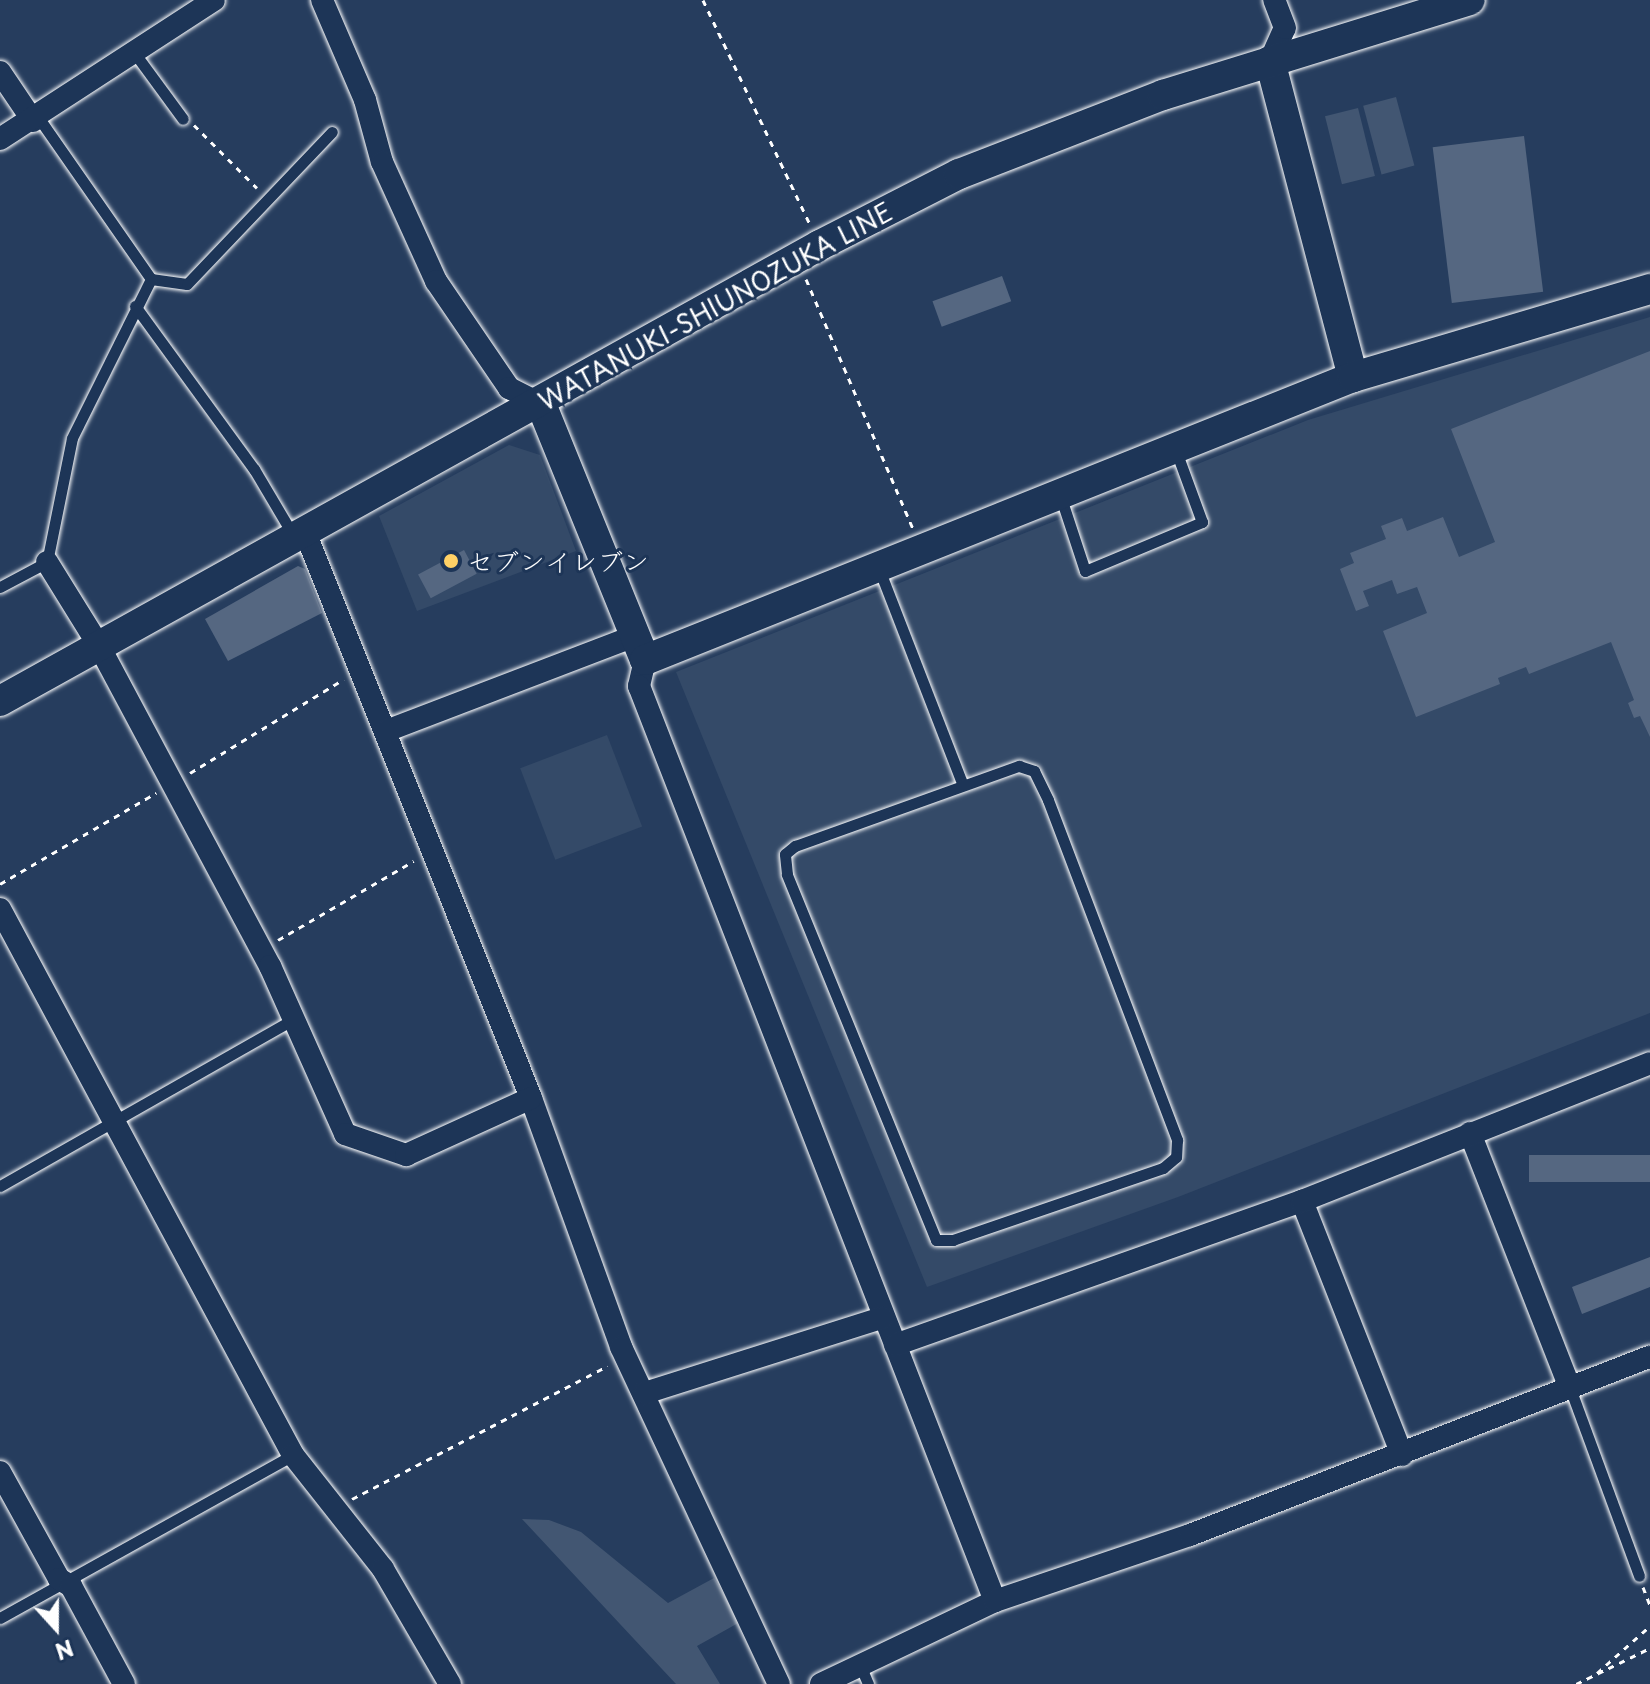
<!DOCTYPE html>
<html>
<head>
<meta charset="utf-8">
<style>
	body { margin:0 }
	#map { position:relative; width:1650px; height:1684px; overflow:hidden; background:#263d5e; font-family:"Playpen Sans","Klee One",sans-serif }
	div>[style] { position:absolute }
	[style*='--x'] { left:calc(var(--x)*1px); top:calc(var(--y)*1px); width:calc(var(--w)*1px); rotate:calc(var(--a)*1deg) }
	.built>* { inset:0; background:#344a68; transform-origin:0 0 }
	.green>* { inset:0; background:#425672; transform-origin:0 0 }
	.building>* { inset:0; background:#556781; transform-origin:0 0 }
	.path>* { height:3px; margin-top:-1.5px; transform-origin:0; background:repeating-linear-gradient(90deg,#fff 0 6px,transparent 0 12px) }
	.roads { filter:drop-shadow(0 0 2px #fff) drop-shadow(0 0 2px #fff) }
	.lane>* { height:11px; margin:-5.5px; padding:0 5.5px; transform-origin:5.5px; border-radius:5.5px; background:#1d3557 }
	.street>* { height:22px; margin:-11px; padding:0 11px; transform-origin:11px; border-radius:11px; background:#1d3557 }
	.secondary>* { height:30px; margin:-15px; padding:0 15px; transform-origin:15px; border-radius:15px; background:#1d3557 }
	.dots>* { width:22px; height:22px; translate:-50% -50%; box-sizing:border-box; border:4px solid #1d3557; border-radius:50% }
	span { translate:-50% -50%; white-space:nowrap; text-align:center; line-height:1.15; -webkit-text-stroke:6px #1d3557; paint-order:stroke }
	.street-label { font-size:26px; color:#fff }
	.poi-label { font-size:26px; color:#fff }
	.left { translate:0 -50%; text-align:left }
	.north { position:absolute; left:16px; top:1588px; width:80px; height:80px; -webkit-text-stroke:6px #1d3557; paint-order:stroke; rotate:159deg; font-size:22px; font-weight:700; line-height:32px; text-align:center; color:#fff }
	.north::after { content:''; display:block; margin:auto; width:28px; height:36px; background:#fff; clip-path:polygon(50% 0,100% 100%,50% 72%,0 100%) }
</style>
</head>
<body>
<div id="map">
	<div class="built">
		<div style="clip-path:polygon(1650px 317px,1650px 1013px,1178px 1197px,927px 1287px,676px 672px,1308px 420px)"></div>
		<div style="clip-path:polygon(509px 445px,540px 455px,576px 551px,417px 611px,379px 516px)"></div>
		<div style="left:607px;top:735px;width:98px;height:93px;rotate:69deg"></div>
	</div>
	<div class="green">
		<div style="left:1396px;top:97px;width:71px;height:34px;rotate:75deg"></div>
		<div style="left:1358px;top:108px;width:70px;height:34px;rotate:76deg"></div>
		<div style="clip-path:polygon(522px 1519px,549px 1520px,581px 1532px,668px 1603px,714px 1578px,740px 1622px,697px 1646px,720px 1684px,676px 1684px)"></div>
	</div>
	<div class="building">
		<div style="left:1524px;top:136px;width:157px;height:92px;rotate:83deg"></div>
		<div style="left:1002px;top:276px;width:27px;height:74px;rotate:70deg"></div>
		<div style="clip-path:polygon(1650px 351px,1650px 737px,1640px 716px,1634px 718px,1628px 703px,1634px 700px,1611px 642px,1529px 674px,1526px 667px,1498px 678px,1500px 684px,1416px 717px,1383px 631px,1427px 613px,1417px 587px,1397px 594px,1392px 580px,1363px 591px,1369px 606px,1356px 611px,1340px 569px,1354px 563px,1350px 553px,1386px 539px,1381px 526px,1402px 518px,1407px 531px,1443px 517px,1459px 557px,1495px 542px,1451px 429px)"></div>
		<div style="left:464px;top:550px;width:27px;height:52px;rotate:62deg"></div>
		<div style="clip-path:polygon(298px 566px,305px 569px,322px 613px,228px 661px,205px 619px)"></div>
		<div style="left:1650px;top:1155px;width:27px;height:121px;rotate:90deg"></div>
		<div style="clip-path:polygon(1650px 1257px,1650px 1287px,1582px 1314px,1572px 1287px)"></div>
	</div>
	<div class="path">
		<div style="--x:703;--y:0;--w:248;--a:64.5"></div>
		<div style="--x:194;--y:125;--w:89;--a:45"></div>
		<div style="--x:806;--y:279;--w:272;--a:66.8"></div>
		<div style="--x:190;--y:773;--w:180;--a:-31.4"></div>
		<div style="--x:0;--y:884;--w:181;--a:-30.3"></div>
		<div style="--x:278;--y:940;--w:157;--a:-30.2"></div>
		<div style="--x:352;--y:1499;--w:288;--a:-27.5"></div>
		<div style="--x:1643;--y:1587;--w:19;--a:69"></div>
		<div style="--x:1597;--y:1673;--w:71;--a:-41.6"></div>
		<div style="--x:1576;--y:1684;--w:82;--a:-25.9"></div>
	</div>
	<div class="roads">
		<div class="lane">
			<div style="--x:133;--y:51;--w:84;--a:53.7"></div>
			<div style="--x:38;--y:117;--w:198;--a:55.1"></div>
			<div style="--x:151;--y:279;--w:36;--a:8"></div>
			<div style="--x:187;--y:284;--w:210;--a:-46.4"></div>
			<div style="--x:135;--y:306;--w:202;--a:53.9"></div>
			<div style="--x:254;--y:469;--w:77;--a:59.4"></div>
			<div style="--x:1060;--y:495;--w:80;--a:71.8"></div>
			<div style="--x:1085;--y:571;--w:127;--a:-22.7"></div>
			<div style="--x:1202;--y:522;--w:76;--a:-110.1"></div>
			<div style="--x:879;--y:569;--w:230;--a:68.8"></div>
			<div style="--x:0;--y:587;--w:53;--a:-28"></div>
			<div style="--x:47;--y:562;--w:126;--a:-78.6"></div>
			<div style="--x:72;--y:438;--w:178;--a:-63.6"></div>
			<div style="--x:1019;--y:766;--w:16;--a:18"></div>
			<div style="--x:1034;--y:771;--w:32;--a:64"></div>
			<div style="--x:1048;--y:800;--w:364;--a:69.2"></div>
			<div style="--x:1177;--y:1140;--w:17;--a:93"></div>
			<div style="--x:1176;--y:1157;--w:17;--a:140"></div>
			<div style="--x:1163;--y:1168;--w:222;--a:161.1"></div>
			<div style="--x:953;--y:1240;--w:17;--a:180"></div>
			<div style="--x:936;--y:1240;--w:395;--a:-112.2"></div>
			<div style="--x:787;--y:874;--w:20;--a:-96"></div>
			<div style="--x:785;--y:854;--w:13;--a:-39"></div>
			<div style="--x:795;--y:846;--w:238;--a:-19.7"></div>
			<div style="--x:0;--y:1186;--w:338;--a:-29.6"></div>
			<div style="--x:1570;--y:1388;--w:200;--a:69.8"></div>
			<div style="--x:0;--y:1618;--w:335;--a:-29.1"></div>
			<div style="--x:860;--y:1665;--w:21;--a:67"></div>
		</div>
		<div class="street">
			<div style="--x:322;--y:0;--w:109;--a:66.7"></div>
			<div style="--x:365;--y:100;--w:64;--a:74.7"></div>
			<div style="--x:382;--y:162;--w:131;--a:65.6"></div>
			<div style="--x:436;--y:281;--w:130;--a:55.7"></div>
			<div style="--x:509;--y:388;--w:36;--a:27"></div>
			<div style="--x:1270;--y:61;--w:36;--a:-66"></div>
			<div style="--x:1285;--y:28;--w:30;--a:-111"></div>
			<div style="--x:0;--y:72;--w:59;--a:56"></div>
			<div style="--x:0;--y:139;--w:255;--a:-33"></div>
			<div style="--x:305;--y:532;--w:609;--a:68.23"></div>
			<div style="--x:531;--y:1098;--w:265;--a:70.1"></div>
			<div style="--x:621;--y:1347;--w:372;--a:64.9"></div>
			<div style="--x:47;--y:562;--w:99;--a:58.2"></div>
			<div style="--x:99;--y:646;--w:363;--a:61.9"></div>
			<div style="--x:270;--y:966;--w:184;--a:65.9"></div>
			<div style="--x:345;--y:1134;--w:65;--a:19"></div>
			<div style="--x:406;--y:1155;--w:137;--a:-24.5"></div>
			<div style="--x:645;--y:660;--w:27;--a:103"></div>
			<div style="--x:639;--y:686;--w:982;--a:68.74"></div>
			<div style="--x:386;--y:731;--w:267;--a:-20.9"></div>
			<div style="--x:0;--y:909;--w:620;--a:61.78"></div>
			<div style="--x:293;--y:1455;--w:145;--a:51.7"></div>
			<div style="--x:383;--y:1569;--w:133;--a:59.8"></div>
			<div style="--x:1470;--y:1133;--w:274;--a:68.6"></div>
			<div style="--x:1302;--y:1201;--w:273;--a:68.5"></div>
			<div style="--x:895;--y:1345;--w:432;--a:-19.5"></div>
			<div style="--x:1302;--y:1201;--w:374;--a:-21.6"></div>
			<div style="--x:645;--y:1393;--w:249;--a:-17.6"></div>
			<div style="--x:0;--y:1472;--w:122;--a:61.1"></div>
			<div style="--x:59;--y:1579;--w:14;--a:30"></div>
			<div style="--x:71;--y:1586;--w:111;--a:61.6"></div>
			<div style="--x:821;--y:1684;--w:193;--a:-25.5"></div>
			<div style="--x:995;--y:1601;--w:206;--a:-18.7"></div>
			<div style="--x:1190;--y:1535;--w:493;--a:-21.2"></div>
		</div>
		<div class="secondary">
			<div style="--x:1270;--y:61;--w:327;--a:75.3"></div>
			<div style="--x:541;--y:404;--w:276;--a:67.9"></div>
			<div style="--x:645;--y:660;--w:762;--a:-21.79"></div>
			<div style="--x:1353;--y:377;--w:310;--a:-16.5"></div>
			<div style="--x:0;--y:701;--w:938;--a:-29.08"></div>
			<div style="--x:820;--y:245;--w:156;--a:-27.1"></div>
			<div style="--x:959;--y:174;--w:219;--a:-21.2"></div>
			<div style="--x:1163;--y:95;--w:321;--a:-17.2"></div>
		</div>
	</div>
	<div class="dots">
		<div style="left:451px;top:561px;background:#ffd166"></div>
	</div>
	<div class="street-label">
		<span style="left:715px;top:306px;rotate:-29deg">WATANUKI-SHIUNOZUKA LINE</span>
	</div>
	<div class="poi-label">
		<span class="left" style="left:467px;top:561px">セブンイレブン</span>
	</div>
	<div class="north">N</div>
</div>
</body>
</html>
